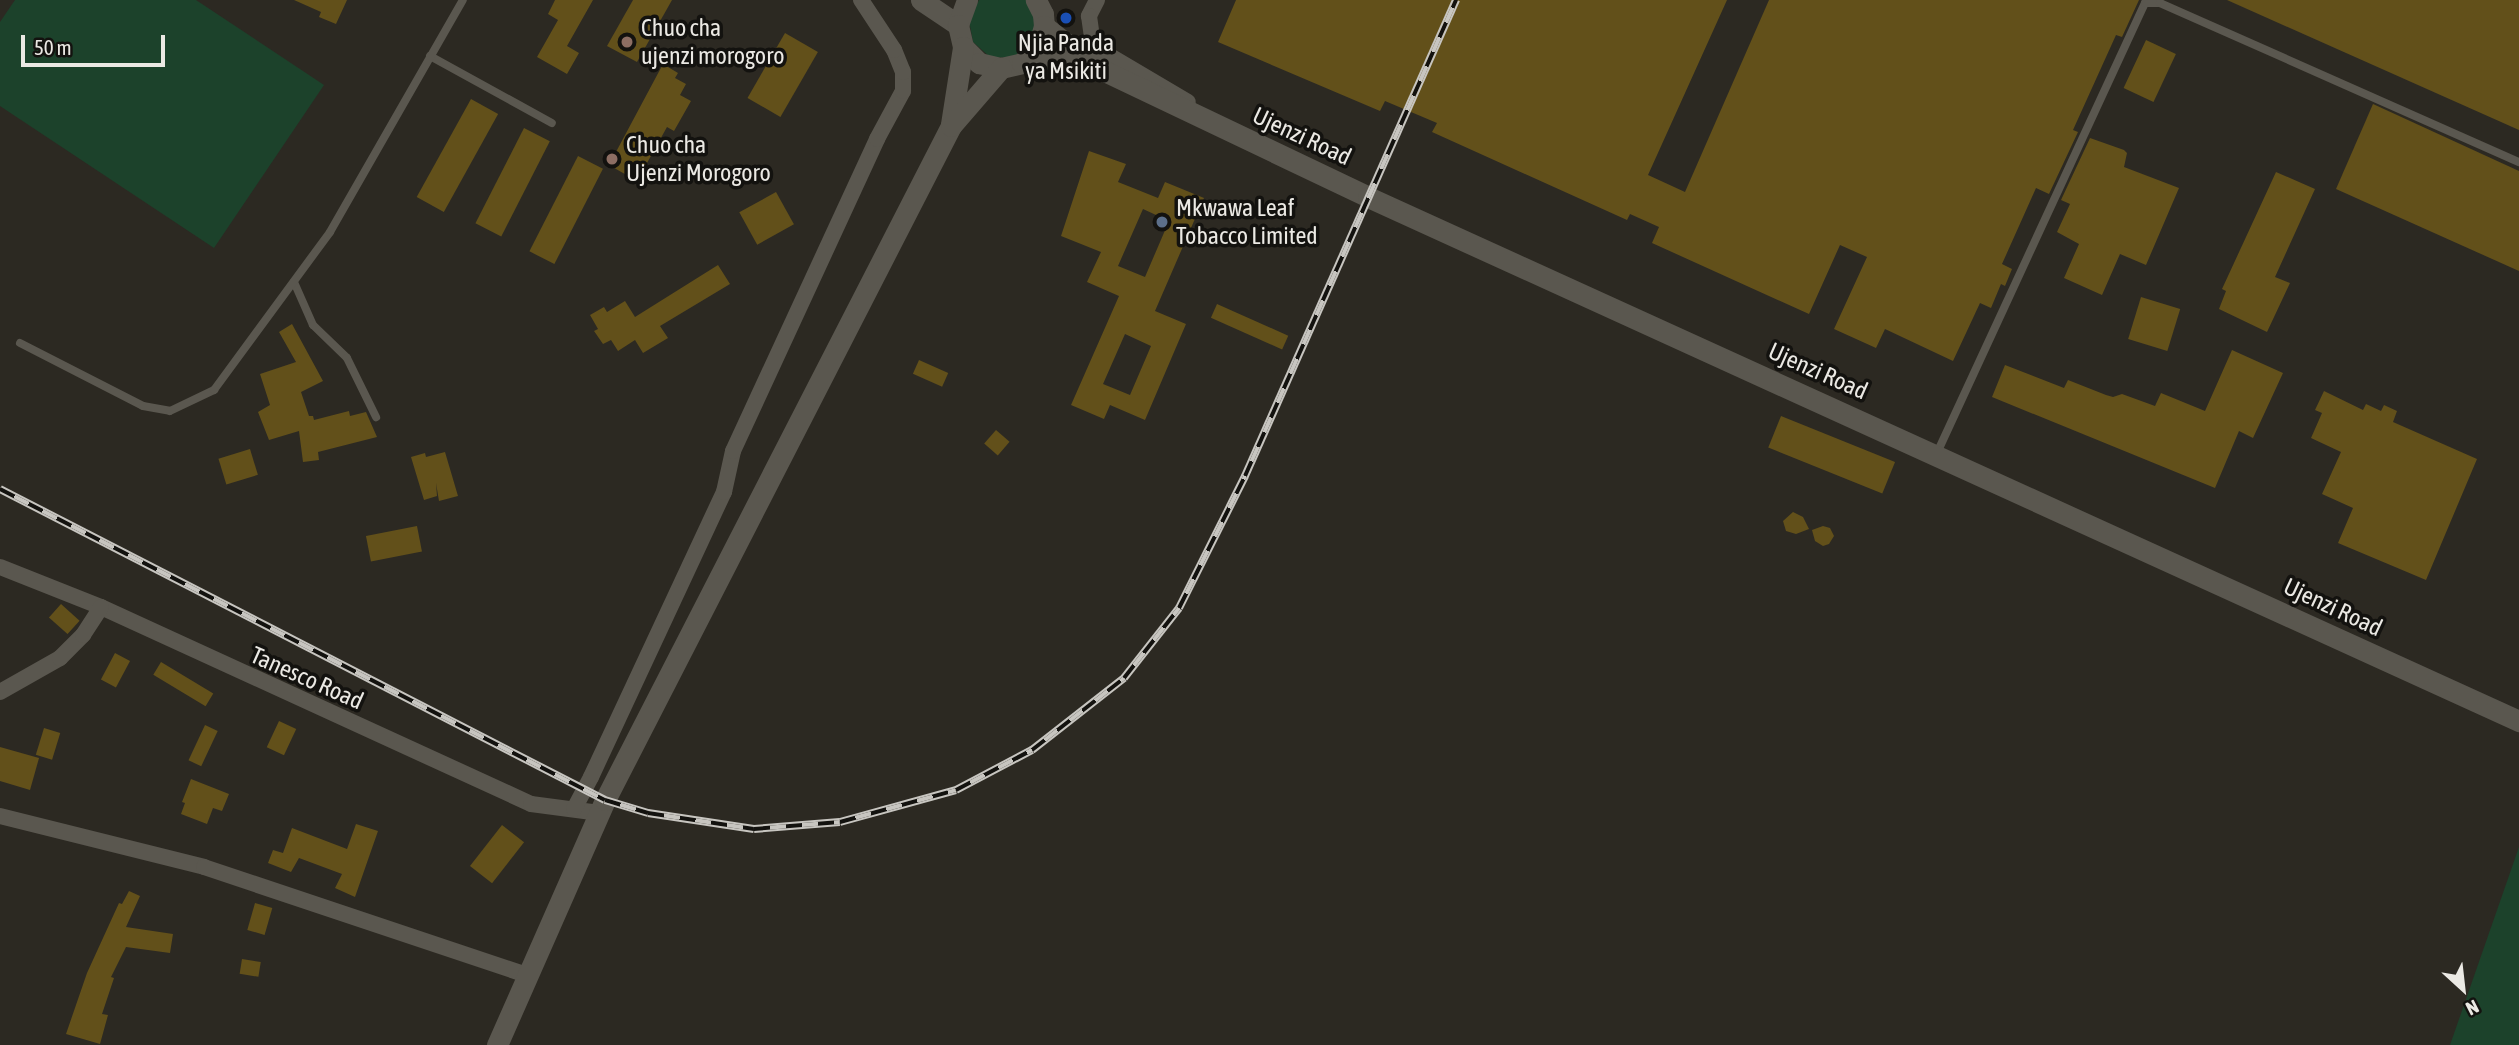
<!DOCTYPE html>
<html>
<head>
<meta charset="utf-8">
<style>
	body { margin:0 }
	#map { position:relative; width:2519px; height:1045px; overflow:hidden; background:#2c2922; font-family:"Asap Condensed",sans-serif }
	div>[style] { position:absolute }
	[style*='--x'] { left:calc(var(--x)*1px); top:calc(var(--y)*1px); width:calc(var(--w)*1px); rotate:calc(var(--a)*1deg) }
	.green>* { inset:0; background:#1c422b }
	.building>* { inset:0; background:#62501a; transform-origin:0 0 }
	.lane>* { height:8px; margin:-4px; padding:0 4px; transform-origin:4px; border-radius:4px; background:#5a574f }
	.street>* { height:16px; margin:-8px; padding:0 8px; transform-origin:8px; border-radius:8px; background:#5a574f }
	.secondary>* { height:21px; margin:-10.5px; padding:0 10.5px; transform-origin:10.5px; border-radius:10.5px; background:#5a574f }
	.rail>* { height:8px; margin-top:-4px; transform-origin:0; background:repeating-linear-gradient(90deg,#13120f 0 16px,#c7c5c0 0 32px); box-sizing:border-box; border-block:2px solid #c7c5c0 }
	.dots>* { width:19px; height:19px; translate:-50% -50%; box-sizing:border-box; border:4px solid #13120f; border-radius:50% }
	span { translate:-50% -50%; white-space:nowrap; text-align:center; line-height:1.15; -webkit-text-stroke:7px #13120f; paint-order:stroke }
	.poi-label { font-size:24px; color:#ebe9e4 }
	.left { translate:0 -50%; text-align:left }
	.street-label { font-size:24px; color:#ebe9e4 }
	.north { position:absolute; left:2428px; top:954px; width:70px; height:70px; -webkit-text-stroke:5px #13120f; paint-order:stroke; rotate:153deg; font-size:19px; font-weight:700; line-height:28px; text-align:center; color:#ebe9e4 }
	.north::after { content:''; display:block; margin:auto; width:24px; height:32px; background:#ebe9e4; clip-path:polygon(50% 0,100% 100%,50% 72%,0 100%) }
	.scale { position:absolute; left:21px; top:35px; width:144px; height:32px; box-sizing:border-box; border:4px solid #ebe9e4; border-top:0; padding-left:9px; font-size:21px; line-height:24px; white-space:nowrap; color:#ebe9e4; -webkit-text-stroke:5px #13120f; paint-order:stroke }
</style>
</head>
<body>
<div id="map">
	<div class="green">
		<div style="clip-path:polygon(15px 0,196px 0,324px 85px,214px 248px,0 106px,0 22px)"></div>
		<div style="clip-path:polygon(979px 0,1026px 0,1035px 14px,1036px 35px,1013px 58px,990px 57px,973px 42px,969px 20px)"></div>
		<div style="clip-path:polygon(2519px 847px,2519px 1045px,2450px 1045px)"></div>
	</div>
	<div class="building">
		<div style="clip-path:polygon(294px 0,347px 0,336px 24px,319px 17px,321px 12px)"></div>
		<div style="clip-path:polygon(555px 0,593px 0,567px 46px,579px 53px,567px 74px,537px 57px,558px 20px,548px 14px)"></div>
		<div style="clip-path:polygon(633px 0,672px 0,637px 62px,607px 46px)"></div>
		<div style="clip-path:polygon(1236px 0,1727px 0,1648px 175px,1685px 192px,1769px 0,2139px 0,2122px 37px,2116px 35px,2073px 130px,2078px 132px,2049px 194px,2036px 188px,2002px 264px,2012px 269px,2005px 286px,2001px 284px,1991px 308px,1980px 303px,1953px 361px,1885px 329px,1876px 348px,1834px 329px,1867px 257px,1840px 245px,1809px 314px,1652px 243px,1659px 227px,1630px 214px,1627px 220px,1432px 132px,1437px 123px,1385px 101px,1380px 111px,1218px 42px)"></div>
		<div style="clip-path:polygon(2227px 0,2519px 0,2519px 130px)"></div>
		<div style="left:785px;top:33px;width:38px;height:75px;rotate:30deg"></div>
		<div style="left:2146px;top:40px;width:33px;height:53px;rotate:25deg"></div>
		<div style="clip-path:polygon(663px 64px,678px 73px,675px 78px,686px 84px,680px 95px,691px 101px,674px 131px,667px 127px,637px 181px,609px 165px)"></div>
		<div style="left:471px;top:99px;width:31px;height:112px;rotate:29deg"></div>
		<div style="clip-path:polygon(2373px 104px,2519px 171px,2519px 271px,2336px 189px)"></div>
		<div style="left:524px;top:128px;width:29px;height:107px;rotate:27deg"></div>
		<div style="clip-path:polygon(2090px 138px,2124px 150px,2127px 153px,2124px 167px,2179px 188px,2146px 265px,2120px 254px,2102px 295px,2064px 278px,2079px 244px,2057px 232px,2070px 204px,2061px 200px)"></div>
		<div style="clip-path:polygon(evenodd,1089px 151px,1126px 164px,1118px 182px,1158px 198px,1165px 182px,1204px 198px,1155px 311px,1186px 324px,1145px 420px,1110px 405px,1104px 419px,1071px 405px,1119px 296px,1087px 282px,1101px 252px,1061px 236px,1089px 151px,1143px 209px,1169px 221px,1145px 277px,1118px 266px,1143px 209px,1089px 151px,1125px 334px,1151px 346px,1130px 395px,1103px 384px,1125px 334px)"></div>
		<div style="left:578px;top:156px;width:28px;height:107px;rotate:27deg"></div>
		<div style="clip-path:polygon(2276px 172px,2315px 189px,2275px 277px,2290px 283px,2267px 332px,2219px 309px,2226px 291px,2222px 289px)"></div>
		<div style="left:776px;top:192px;width:37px;height:42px;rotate:61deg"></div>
		<div style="clip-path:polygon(718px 265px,730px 284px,660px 326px,668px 338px,643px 353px,635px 340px,618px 351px,611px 340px,603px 344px,594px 331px,598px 329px,590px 315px,604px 307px,607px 312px,625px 301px,635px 317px)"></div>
		<div style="left:2141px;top:297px;width:41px;height:44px;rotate:17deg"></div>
		<div style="left:1217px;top:304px;width:78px;height:15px;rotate:24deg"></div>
		<div style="clip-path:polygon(292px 324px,323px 381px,301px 392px,309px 416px,313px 416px,314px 420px,349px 411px,350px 416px,366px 412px,377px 437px,318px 452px,319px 460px,303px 462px,299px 431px,269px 440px,258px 412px,270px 405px,260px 374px,296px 362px,279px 332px)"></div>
		<div style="clip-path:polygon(2232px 350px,2283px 373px,2253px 438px,2239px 431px,2215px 488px,1992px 397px,2005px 365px,2064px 388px,2068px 380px,2106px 395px,2113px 397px,2122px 394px,2155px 406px,2161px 393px,2205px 411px)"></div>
		<div style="left:919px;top:360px;width:32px;height:15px;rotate:24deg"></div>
		<div style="clip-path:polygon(2324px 391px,2363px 410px,2366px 404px,2381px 411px,2384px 405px,2397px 411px,2393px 422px,2477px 459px,2426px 580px,2338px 543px,2353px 508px,2322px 494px,2341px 452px,2311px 438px,2322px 413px,2315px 410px)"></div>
		<div style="left:1781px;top:416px;width:123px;height:34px;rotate:22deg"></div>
		<div style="left:996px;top:430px;width:18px;height:18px;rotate:41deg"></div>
		<div style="left:250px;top:449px;width:27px;height:33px;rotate:73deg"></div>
		<div style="clip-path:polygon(445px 452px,458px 496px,439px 501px,436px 483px,437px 496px,424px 500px,411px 457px,425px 453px,426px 457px)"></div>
		<div style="clip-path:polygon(1793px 512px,1803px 517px,1809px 529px,1796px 534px,1786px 531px,1783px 521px)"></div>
		<div style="left:417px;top:526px;width:26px;height:52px;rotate:79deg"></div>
		<div style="clip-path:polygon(1823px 526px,1830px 528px,1834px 536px,1829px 544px,1823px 546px,1815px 541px,1812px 530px)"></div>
		<div style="left:61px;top:604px;width:25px;height:18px;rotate:42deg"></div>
		<div style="left:115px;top:653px;width:17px;height:30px;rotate:28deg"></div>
		<div style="left:161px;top:662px;width:61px;height:15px;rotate:31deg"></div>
		<div style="left:279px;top:721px;width:19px;height:29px;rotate:25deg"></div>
		<div style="left:205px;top:725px;width:14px;height:39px;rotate:25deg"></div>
		<div style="left:44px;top:728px;width:17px;height:28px;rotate:17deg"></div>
		<div style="clip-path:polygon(0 747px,39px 758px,30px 790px,0 781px)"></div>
		<div style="clip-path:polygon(191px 779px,229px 794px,222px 811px,213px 808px,207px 824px,181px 814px,185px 803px,182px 802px)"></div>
		<div style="clip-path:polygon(356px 824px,378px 831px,355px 897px,335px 888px,342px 874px,299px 858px,291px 872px,268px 863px,273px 850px,283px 853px,292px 828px,347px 849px)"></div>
		<div style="left:502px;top:825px;width:28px;height:52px;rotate:38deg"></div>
		<div style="clip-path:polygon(129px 891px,140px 896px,126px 927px,173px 934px,170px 953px,126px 947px,111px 977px,114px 978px,102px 1014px,108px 1015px,100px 1044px,66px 1034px,87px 973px,119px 903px,122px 904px)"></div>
		<div style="left:255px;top:903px;width:18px;height:28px;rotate:16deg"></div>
		<div style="left:242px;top:959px;width:19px;height:15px;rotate:9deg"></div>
	</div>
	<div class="lane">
		<div style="--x:430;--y:56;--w:139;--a:28.8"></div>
		<div style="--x:294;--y:282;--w:47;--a:66.2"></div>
		<div style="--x:313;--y:325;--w:47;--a:44.1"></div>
		<div style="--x:347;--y:358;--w:66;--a:63.8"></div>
		<div style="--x:20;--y:343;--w:138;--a:27.1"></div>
		<div style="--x:143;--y:406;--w:27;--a:10"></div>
		<div style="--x:170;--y:411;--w:49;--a:-25.5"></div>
		<div style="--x:214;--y:390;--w:196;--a:-53.7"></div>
		<div style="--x:330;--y:232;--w:267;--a:-60.2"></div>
		<div style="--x:1937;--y:453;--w:496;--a:-65.2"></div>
		<div style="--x:2145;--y:3;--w:15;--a:0"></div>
		<div style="--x:2160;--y:3;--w:393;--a:23.9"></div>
	</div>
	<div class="street">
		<div style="--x:1097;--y:0;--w:18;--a:117"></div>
		<div style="--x:1089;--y:16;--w:30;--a:82"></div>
		<div style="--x:1093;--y:46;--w:110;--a:30.5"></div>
		<div style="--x:0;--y:567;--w:109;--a:21.6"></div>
		<div style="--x:101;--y:607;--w:473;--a:24.6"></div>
		<div style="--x:531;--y:804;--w:69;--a:7.5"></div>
		<div style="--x:0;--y:692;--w:69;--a:-29.5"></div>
		<div style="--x:60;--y:658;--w:33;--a:-45"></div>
		<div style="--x:83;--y:635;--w:33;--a:-57"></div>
		<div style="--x:574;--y:809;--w:36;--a:-62"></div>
		<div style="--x:591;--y:777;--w:315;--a:-65"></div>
		<div style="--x:724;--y:492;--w:42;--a:-77.6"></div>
		<div style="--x:733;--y:451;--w:344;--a:-65.2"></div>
		<div style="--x:877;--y:139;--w:55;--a:-61.6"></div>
		<div style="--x:903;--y:91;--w:19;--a:-90"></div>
		<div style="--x:903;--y:72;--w:24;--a:-112"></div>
		<div style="--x:894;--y:50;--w:60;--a:-123.4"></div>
		<div style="--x:0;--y:816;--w:210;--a:14"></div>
		<div style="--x:204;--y:867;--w:344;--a:18.5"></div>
	</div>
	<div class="secondary">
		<div style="--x:921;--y:0;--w:45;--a:34"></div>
		<div style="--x:967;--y:0;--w:27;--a:110"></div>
		<div style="--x:958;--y:25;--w:23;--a:77"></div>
		<div style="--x:963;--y:47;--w:23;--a:45"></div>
		<div style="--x:979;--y:63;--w:23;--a:13"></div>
		<div style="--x:1001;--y:68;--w:22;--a:-13"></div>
		<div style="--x:1022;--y:63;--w:23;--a:-45"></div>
		<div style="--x:1038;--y:47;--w:22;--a:-74"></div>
		<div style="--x:1044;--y:26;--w:12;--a:-95"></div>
		<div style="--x:1043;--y:14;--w:16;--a:-117"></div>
		<div style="--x:1044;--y:26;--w:66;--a:38.3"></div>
		<div style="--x:1096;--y:67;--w:301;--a:25.5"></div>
		<div style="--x:1368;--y:197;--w:1265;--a:24.48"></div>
		<div style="--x:1031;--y:56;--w:64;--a:9.9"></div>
		<div style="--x:951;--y:124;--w:78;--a:-81.1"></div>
		<div style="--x:497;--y:1045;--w:268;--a:-66.2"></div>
		<div style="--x:605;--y:800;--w:758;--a:-62.83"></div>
		<div style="--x:951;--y:126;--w:77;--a:-49.2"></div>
	</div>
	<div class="rail">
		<div style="--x:0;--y:489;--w:680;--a:27.21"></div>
		<div style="--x:605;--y:800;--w:45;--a:16.8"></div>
		<div style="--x:648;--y:813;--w:107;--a:8.6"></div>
		<div style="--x:754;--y:829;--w:86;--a:-4.7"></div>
		<div style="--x:840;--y:822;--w:120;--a:-15.4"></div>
		<div style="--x:956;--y:790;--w:86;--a:-27.8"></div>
		<div style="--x:1032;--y:750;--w:117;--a:-38"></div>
		<div style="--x:1124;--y:678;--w:89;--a:-51.8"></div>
		<div style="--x:1179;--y:608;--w:148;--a:-63.4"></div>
		<div style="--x:1245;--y:476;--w:521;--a:-66.09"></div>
	</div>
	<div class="dots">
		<div style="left:1066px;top:18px;background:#1a4fb4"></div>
		<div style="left:627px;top:42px;background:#8d6e63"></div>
		<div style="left:612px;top:159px;background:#8d6e63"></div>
		<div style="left:1162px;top:222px;background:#5c6f8a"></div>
	</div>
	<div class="poi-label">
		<span class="left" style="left:641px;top:42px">Chuo cha<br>ujenzi morogoro</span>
		<span style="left:1066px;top:57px">Njia Panda<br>ya Msikiti</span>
		<span class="left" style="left:626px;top:159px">Chuo cha<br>Ujenzi Morogoro</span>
		<span class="left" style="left:1176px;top:222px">Mkwawa Leaf<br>Tobacco Limited</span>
	</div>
	<div class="street-label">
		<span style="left:1302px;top:136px;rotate:25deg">Ujenzi Road</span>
		<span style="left:1818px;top:371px;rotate:24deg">Ujenzi Road</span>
		<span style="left:2333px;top:607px;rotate:25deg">Ujenzi Road</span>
		<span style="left:307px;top:678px;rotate:24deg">Tanesco Road</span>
	</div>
	<div class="north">N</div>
	<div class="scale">50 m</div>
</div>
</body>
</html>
